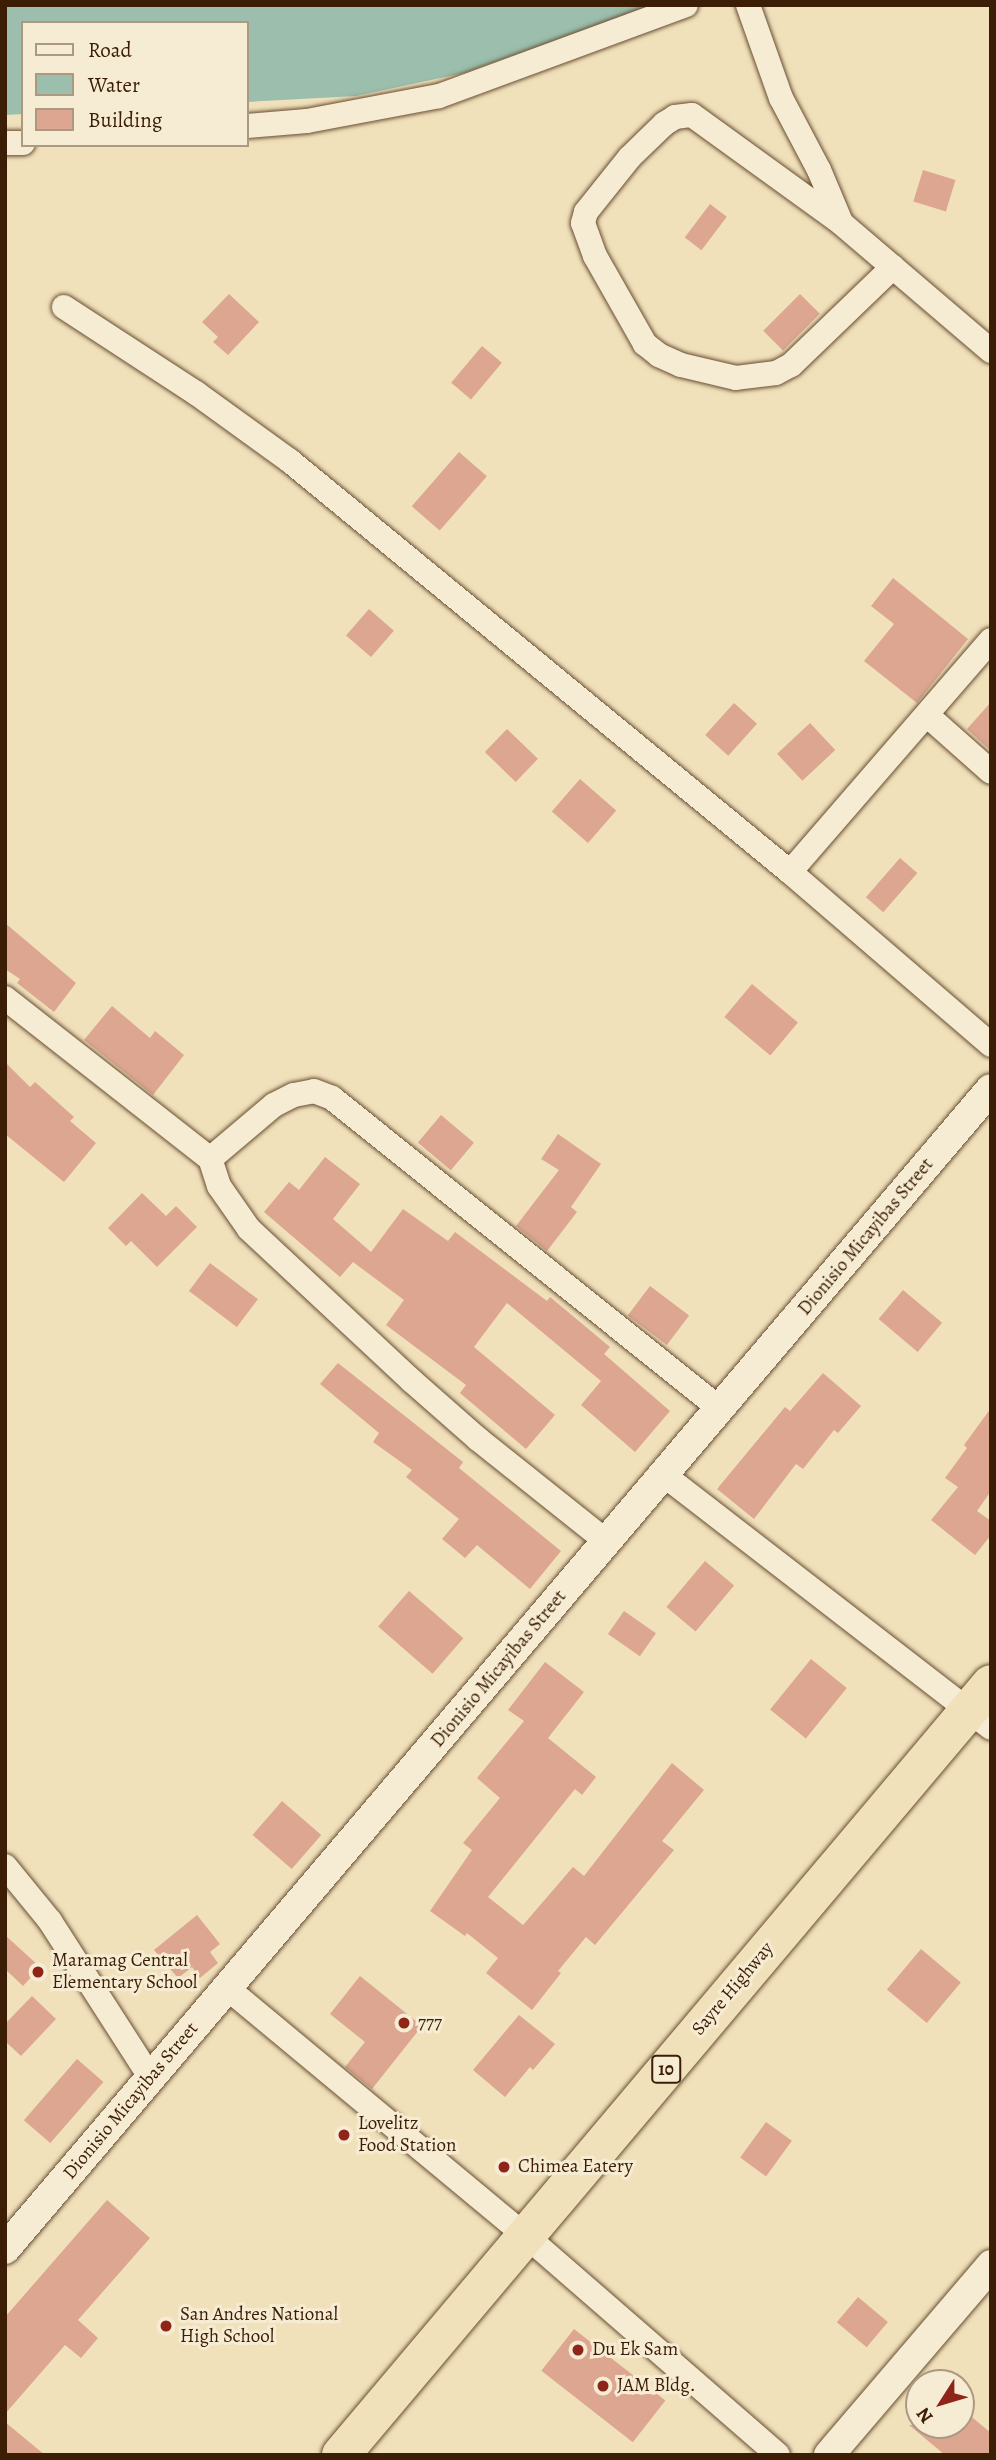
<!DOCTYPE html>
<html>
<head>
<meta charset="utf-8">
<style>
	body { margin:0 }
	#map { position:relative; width:996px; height:2460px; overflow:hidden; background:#f1e1bb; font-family:Alegreya,serif }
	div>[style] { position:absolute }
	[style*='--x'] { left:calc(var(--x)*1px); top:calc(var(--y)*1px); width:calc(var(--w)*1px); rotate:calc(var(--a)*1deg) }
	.water>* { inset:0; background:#9bbead }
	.building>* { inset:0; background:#dca691; transform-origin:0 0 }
	.roads { filter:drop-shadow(0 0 2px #694e32) drop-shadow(0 0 2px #694e32) }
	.minor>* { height:24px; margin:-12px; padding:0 12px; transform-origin:12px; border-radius:12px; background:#f6ecd3 }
	.tertiary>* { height:30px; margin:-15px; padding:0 15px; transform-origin:15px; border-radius:15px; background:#f6ecd3 }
	.trunk>* { height:38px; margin:-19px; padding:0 19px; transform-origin:19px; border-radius:19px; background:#f1e1bb }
	.dots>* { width:19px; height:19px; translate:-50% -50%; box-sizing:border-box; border:4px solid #f6ecd3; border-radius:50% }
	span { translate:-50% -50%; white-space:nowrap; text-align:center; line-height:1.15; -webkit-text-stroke:6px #f6ecd3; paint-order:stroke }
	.shield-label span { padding:2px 5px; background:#f6ecd3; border:2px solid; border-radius:5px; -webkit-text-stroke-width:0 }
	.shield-label { font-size:18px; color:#3c1d05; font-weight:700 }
	.street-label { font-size:19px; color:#3c1d05 }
	.poi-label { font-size:19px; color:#3c1d05 }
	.left { translate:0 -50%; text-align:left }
	.frame { position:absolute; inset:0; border:7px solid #3c1d05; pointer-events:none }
	.legend { position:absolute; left:21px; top:21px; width:228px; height:126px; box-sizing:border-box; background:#f6ecd3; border:2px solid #ac9981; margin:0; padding:9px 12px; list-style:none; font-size:21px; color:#3c1d05 }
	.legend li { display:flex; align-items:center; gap:14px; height:35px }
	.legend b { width:35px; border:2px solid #ac9981 }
	.north { position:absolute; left:905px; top:2369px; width:70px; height:70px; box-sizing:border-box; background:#f6ecd3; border:2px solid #ac9981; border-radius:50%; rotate:233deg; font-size:19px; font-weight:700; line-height:28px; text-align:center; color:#3c1d05 }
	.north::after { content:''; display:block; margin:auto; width:24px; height:32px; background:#8f2418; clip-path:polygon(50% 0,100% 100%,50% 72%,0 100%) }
</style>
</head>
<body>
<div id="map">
	<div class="water">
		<div style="clip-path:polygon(5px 5px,653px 5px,464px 73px,356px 96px,247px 102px,247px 23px,23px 23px,23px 114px,5px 115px)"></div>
	</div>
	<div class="building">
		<div style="left:923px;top:170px;width:34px;height:33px;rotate:17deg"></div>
		<div style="left:710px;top:204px;width:21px;height:42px;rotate:37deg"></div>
		<div style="clip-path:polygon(229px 294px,259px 322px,228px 355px,213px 342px,218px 337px,202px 322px)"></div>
		<div style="left:800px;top:294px;width:28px;height:52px;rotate:45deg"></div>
		<div style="left:482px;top:346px;width:26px;height:48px;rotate:40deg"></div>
		<div style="left:459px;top:452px;width:37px;height:72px;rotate:41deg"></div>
		<div style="clip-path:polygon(893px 578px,968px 639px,917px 703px,864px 661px,894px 624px,871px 606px)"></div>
		<div style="left:369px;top:609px;width:33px;height:35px;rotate:41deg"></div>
		<div style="clip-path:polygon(991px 702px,991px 751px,967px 729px)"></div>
		<div style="left:734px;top:703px;width:31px;height:43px;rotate:42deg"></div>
		<div style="left:810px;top:723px;width:37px;height:45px;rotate:47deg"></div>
		<div style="left:507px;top:729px;width:43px;height:32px;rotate:44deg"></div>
		<div style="left:580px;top:779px;width:48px;height:43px;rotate:41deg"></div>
		<div style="left:900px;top:858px;width:23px;height:52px;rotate:41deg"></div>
		<div style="clip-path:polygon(5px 923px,76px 983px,54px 1012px,17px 983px,20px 979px,5px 969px)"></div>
		<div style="left:752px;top:984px;width:60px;height:43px;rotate:40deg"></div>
		<div style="clip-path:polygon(112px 1006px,150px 1038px,155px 1031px,184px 1055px,153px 1095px,84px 1040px)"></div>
		<div style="clip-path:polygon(5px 1062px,30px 1087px,35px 1082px,74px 1117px,70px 1121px,96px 1143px,64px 1182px,5px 1134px)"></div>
		<div style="left:441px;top:1115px;width:43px;height:36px;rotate:40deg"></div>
		<div style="clip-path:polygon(558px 1134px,601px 1164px,571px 1207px,577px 1212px,547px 1251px,516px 1226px,559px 1170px,541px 1159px)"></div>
		<div style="clip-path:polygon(325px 1157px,360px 1184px,333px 1219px,371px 1252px,403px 1209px,448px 1241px,455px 1232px,547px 1301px,550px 1297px,610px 1347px,604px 1354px,670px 1411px,635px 1452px,581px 1405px,601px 1381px,507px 1303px,474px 1347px,555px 1415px,526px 1449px,460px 1393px,466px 1385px,386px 1325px,404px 1300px,353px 1262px,340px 1277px,264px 1212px,289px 1182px,299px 1190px)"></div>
		<div style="clip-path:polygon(142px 1193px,166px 1216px,176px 1206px,197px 1227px,157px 1267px,131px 1241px,126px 1246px,108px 1228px)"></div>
		<div style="left:210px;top:1263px;width:60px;height:35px;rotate:37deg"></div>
		<div style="left:650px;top:1286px;width:49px;height:37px;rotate:37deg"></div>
		<div style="left:903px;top:1290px;width:51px;height:38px;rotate:40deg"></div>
		<div style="clip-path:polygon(338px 1363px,463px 1462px,459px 1468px,561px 1551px,530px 1589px,477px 1545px,465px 1558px,442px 1539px,459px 1519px,406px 1477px,412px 1470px,373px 1442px,379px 1433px,320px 1384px)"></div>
		<div style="clip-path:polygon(823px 1373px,861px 1406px,838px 1433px,834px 1430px,803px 1469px,796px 1464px,754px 1519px,717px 1489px,785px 1407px,790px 1411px)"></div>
		<div style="clip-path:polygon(991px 1408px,991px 1491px,977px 1511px,991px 1521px,991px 1535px,975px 1555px,931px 1520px,958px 1487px,945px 1478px,967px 1448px,964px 1445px)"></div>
		<div style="left:705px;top:1561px;width:38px;height:60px;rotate:40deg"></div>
		<div style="left:409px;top:1591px;width:72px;height:47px;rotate:41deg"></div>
		<div style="left:624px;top:1611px;width:39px;height:28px;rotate:35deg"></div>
		<div style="left:811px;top:1659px;width:46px;height:65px;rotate:39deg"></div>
		<div style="clip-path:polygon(545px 1662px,584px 1692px,548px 1738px,596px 1777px,582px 1795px,575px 1789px,488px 1897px,523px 1925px,573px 1867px,584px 1876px,672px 1763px,704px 1790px,662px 1841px,674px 1850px,595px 1945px,586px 1937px,558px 1971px,561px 1973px,532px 2010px,486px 1973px,498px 1958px,467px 1933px,465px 1936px,430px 1911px,472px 1850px,463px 1843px,500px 1798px,477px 1778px,524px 1721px,508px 1710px)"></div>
		<div style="left:282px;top:1801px;width:52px;height:45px;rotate:41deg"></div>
		<div style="clip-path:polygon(197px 1915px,220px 1944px,210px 1952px,218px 1963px,200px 1978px,192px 1967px,178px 1978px,154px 1950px)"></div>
		<div style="clip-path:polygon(5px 1935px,40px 1967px,23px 1986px,5px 1969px)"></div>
		<div style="left:921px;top:1949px;width:52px;height:53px;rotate:40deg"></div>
		<div style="clip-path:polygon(360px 1976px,422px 2026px,372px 2089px,345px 2067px,365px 2042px,330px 2014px)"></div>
		<div style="clip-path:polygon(32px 1996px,56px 2019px,21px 2056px,5px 2041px,5px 2024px)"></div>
		<div style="clip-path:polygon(519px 2015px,555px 2044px,533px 2070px,530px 2067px,505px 2097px,473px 2070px)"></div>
		<div style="left:77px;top:2059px;width:35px;height:81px;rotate:41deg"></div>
		<div style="left:766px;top:2122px;width:32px;height:44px;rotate:36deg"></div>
		<div style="clip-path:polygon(107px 2200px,150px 2238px,78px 2320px,98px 2338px,81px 2358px,65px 2345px,5px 2414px,5px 2317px)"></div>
		<div style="left:858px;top:2297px;width:39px;height:33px;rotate:40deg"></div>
		<div style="left:574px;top:2329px;width:116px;height:53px;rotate:38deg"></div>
		<div style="clip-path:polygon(961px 2408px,991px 2433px,991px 2455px,945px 2455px,909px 2425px,961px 2425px)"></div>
		<div style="clip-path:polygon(5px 2422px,45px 2455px,5px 2455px)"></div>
	</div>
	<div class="roads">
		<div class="minor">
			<div style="--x:748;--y:5;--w:99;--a:70.5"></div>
			<div style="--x:781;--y:98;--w:81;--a:62.2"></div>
			<div style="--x:819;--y:170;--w:56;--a:67.1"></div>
			<div style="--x:247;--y:126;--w:60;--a:-4.8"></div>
			<div style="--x:307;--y:121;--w:134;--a:-10.7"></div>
			<div style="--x:439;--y:96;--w:263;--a:-20.2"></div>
			<div style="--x:5;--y:143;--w:18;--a:0"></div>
			<div style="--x:893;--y:267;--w:141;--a:136.1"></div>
			<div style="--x:791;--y:365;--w:17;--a:152"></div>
			<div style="--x:776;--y:373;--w:40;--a:172.9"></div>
			<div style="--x:736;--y:378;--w:57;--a:-166.7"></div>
			<div style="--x:681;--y:365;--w:24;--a:-156"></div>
			<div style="--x:659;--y:355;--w:18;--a:-142"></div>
			<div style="--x:645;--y:344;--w:101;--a:-119.6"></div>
			<div style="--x:595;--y:256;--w:35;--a:-110"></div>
			<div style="--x:583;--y:223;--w:11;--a:-75"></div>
			<div style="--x:586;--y:212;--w:70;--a:-51.3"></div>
			<div style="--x:630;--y:157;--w:47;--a:-44.1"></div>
			<div style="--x:664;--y:124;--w:13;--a:-32"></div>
			<div style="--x:675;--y:117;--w:17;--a:-7"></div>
			<div style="--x:692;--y:115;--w:184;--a:35.9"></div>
			<div style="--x:841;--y:223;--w:197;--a:40.5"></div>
			<div style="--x:64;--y:307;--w:158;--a:33.1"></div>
			<div style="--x:196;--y:393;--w:116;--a:35.9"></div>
			<div style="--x:290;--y:461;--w:647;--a:39.42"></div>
			<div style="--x:790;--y:872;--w:265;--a:40.7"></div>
			<div style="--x:928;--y:716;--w:84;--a:41.6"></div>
			<div style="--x:790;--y:872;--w:307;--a:-49.1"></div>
			<div style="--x:5;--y:998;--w:261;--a:38.1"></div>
			<div style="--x:664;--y:1475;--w:413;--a:37.7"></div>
			<div style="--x:607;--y:1542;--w:165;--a:-141.4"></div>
			<div style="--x:478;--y:1439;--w:88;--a:-138.7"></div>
			<div style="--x:412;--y:1381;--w:223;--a:-137"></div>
			<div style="--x:249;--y:1229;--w:52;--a:-124.9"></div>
			<div style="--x:219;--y:1186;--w:28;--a:-108"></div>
			<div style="--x:210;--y:1159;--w:84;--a:-40.2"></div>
			<div style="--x:274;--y:1105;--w:22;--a:-27"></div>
			<div style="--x:294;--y:1095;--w:20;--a:-11"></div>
			<div style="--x:314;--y:1091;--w:19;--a:21"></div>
			<div style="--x:332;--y:1098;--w:499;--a:38.7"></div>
			<div style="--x:5;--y:1866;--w:71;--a:50.7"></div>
			<div style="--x:50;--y:1921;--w:185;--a:57.3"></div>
			<div style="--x:227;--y:1988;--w:387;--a:39.7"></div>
			<div style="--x:525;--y:2235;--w:335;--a:41"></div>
		</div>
		<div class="tertiary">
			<div style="--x:5;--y:2249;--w:1522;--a:-49.64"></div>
			<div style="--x:829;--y:2455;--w:250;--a:-49.5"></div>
		</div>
		<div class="trunk">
			<div style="--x:341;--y:2455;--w:1008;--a:-49.87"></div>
		</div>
	</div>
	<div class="dots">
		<div style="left:38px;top:1972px;background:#8f2418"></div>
		<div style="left:404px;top:2023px;background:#8f2418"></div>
		<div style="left:344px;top:2135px;background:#8f2418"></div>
		<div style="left:504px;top:2167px;background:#8f2418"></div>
		<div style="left:166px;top:2326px;background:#8f2418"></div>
		<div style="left:578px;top:2350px;background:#8f2418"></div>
		<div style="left:603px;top:2386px;background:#8f2418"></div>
	</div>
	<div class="shield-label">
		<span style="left:666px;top:2069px">10</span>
	</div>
	<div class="street-label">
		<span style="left:866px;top:1237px;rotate:-50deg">Dionisio Micayibas Street</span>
		<span style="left:499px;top:1669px;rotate:-50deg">Dionisio Micayibas Street</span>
		<span style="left:733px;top:1989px;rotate:-50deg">Sayre Highway</span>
		<span style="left:131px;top:2101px;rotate:-50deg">Dionisio Micayibas Street</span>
	</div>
	<div class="poi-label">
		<span class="left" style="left:52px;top:1972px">Maramag Central<br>Elementary School</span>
		<span class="left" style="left:418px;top:2023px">777</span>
		<span class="left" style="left:358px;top:2135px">Lovelitz<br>Food Station</span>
		<span class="left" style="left:518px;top:2167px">Chimea Eatery</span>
		<span class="left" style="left:180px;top:2326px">San Andres National<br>High School</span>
		<span class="left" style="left:592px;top:2350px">Du Ek Sam</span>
		<span class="left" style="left:617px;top:2386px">JAM Bldg.</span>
	</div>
	<div class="frame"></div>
	<ul class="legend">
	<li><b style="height:9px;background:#f6ecd3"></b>Road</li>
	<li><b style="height:19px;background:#9bbead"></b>Water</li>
	<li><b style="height:19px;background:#dca691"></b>Building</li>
	</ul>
	<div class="north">N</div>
</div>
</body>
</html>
